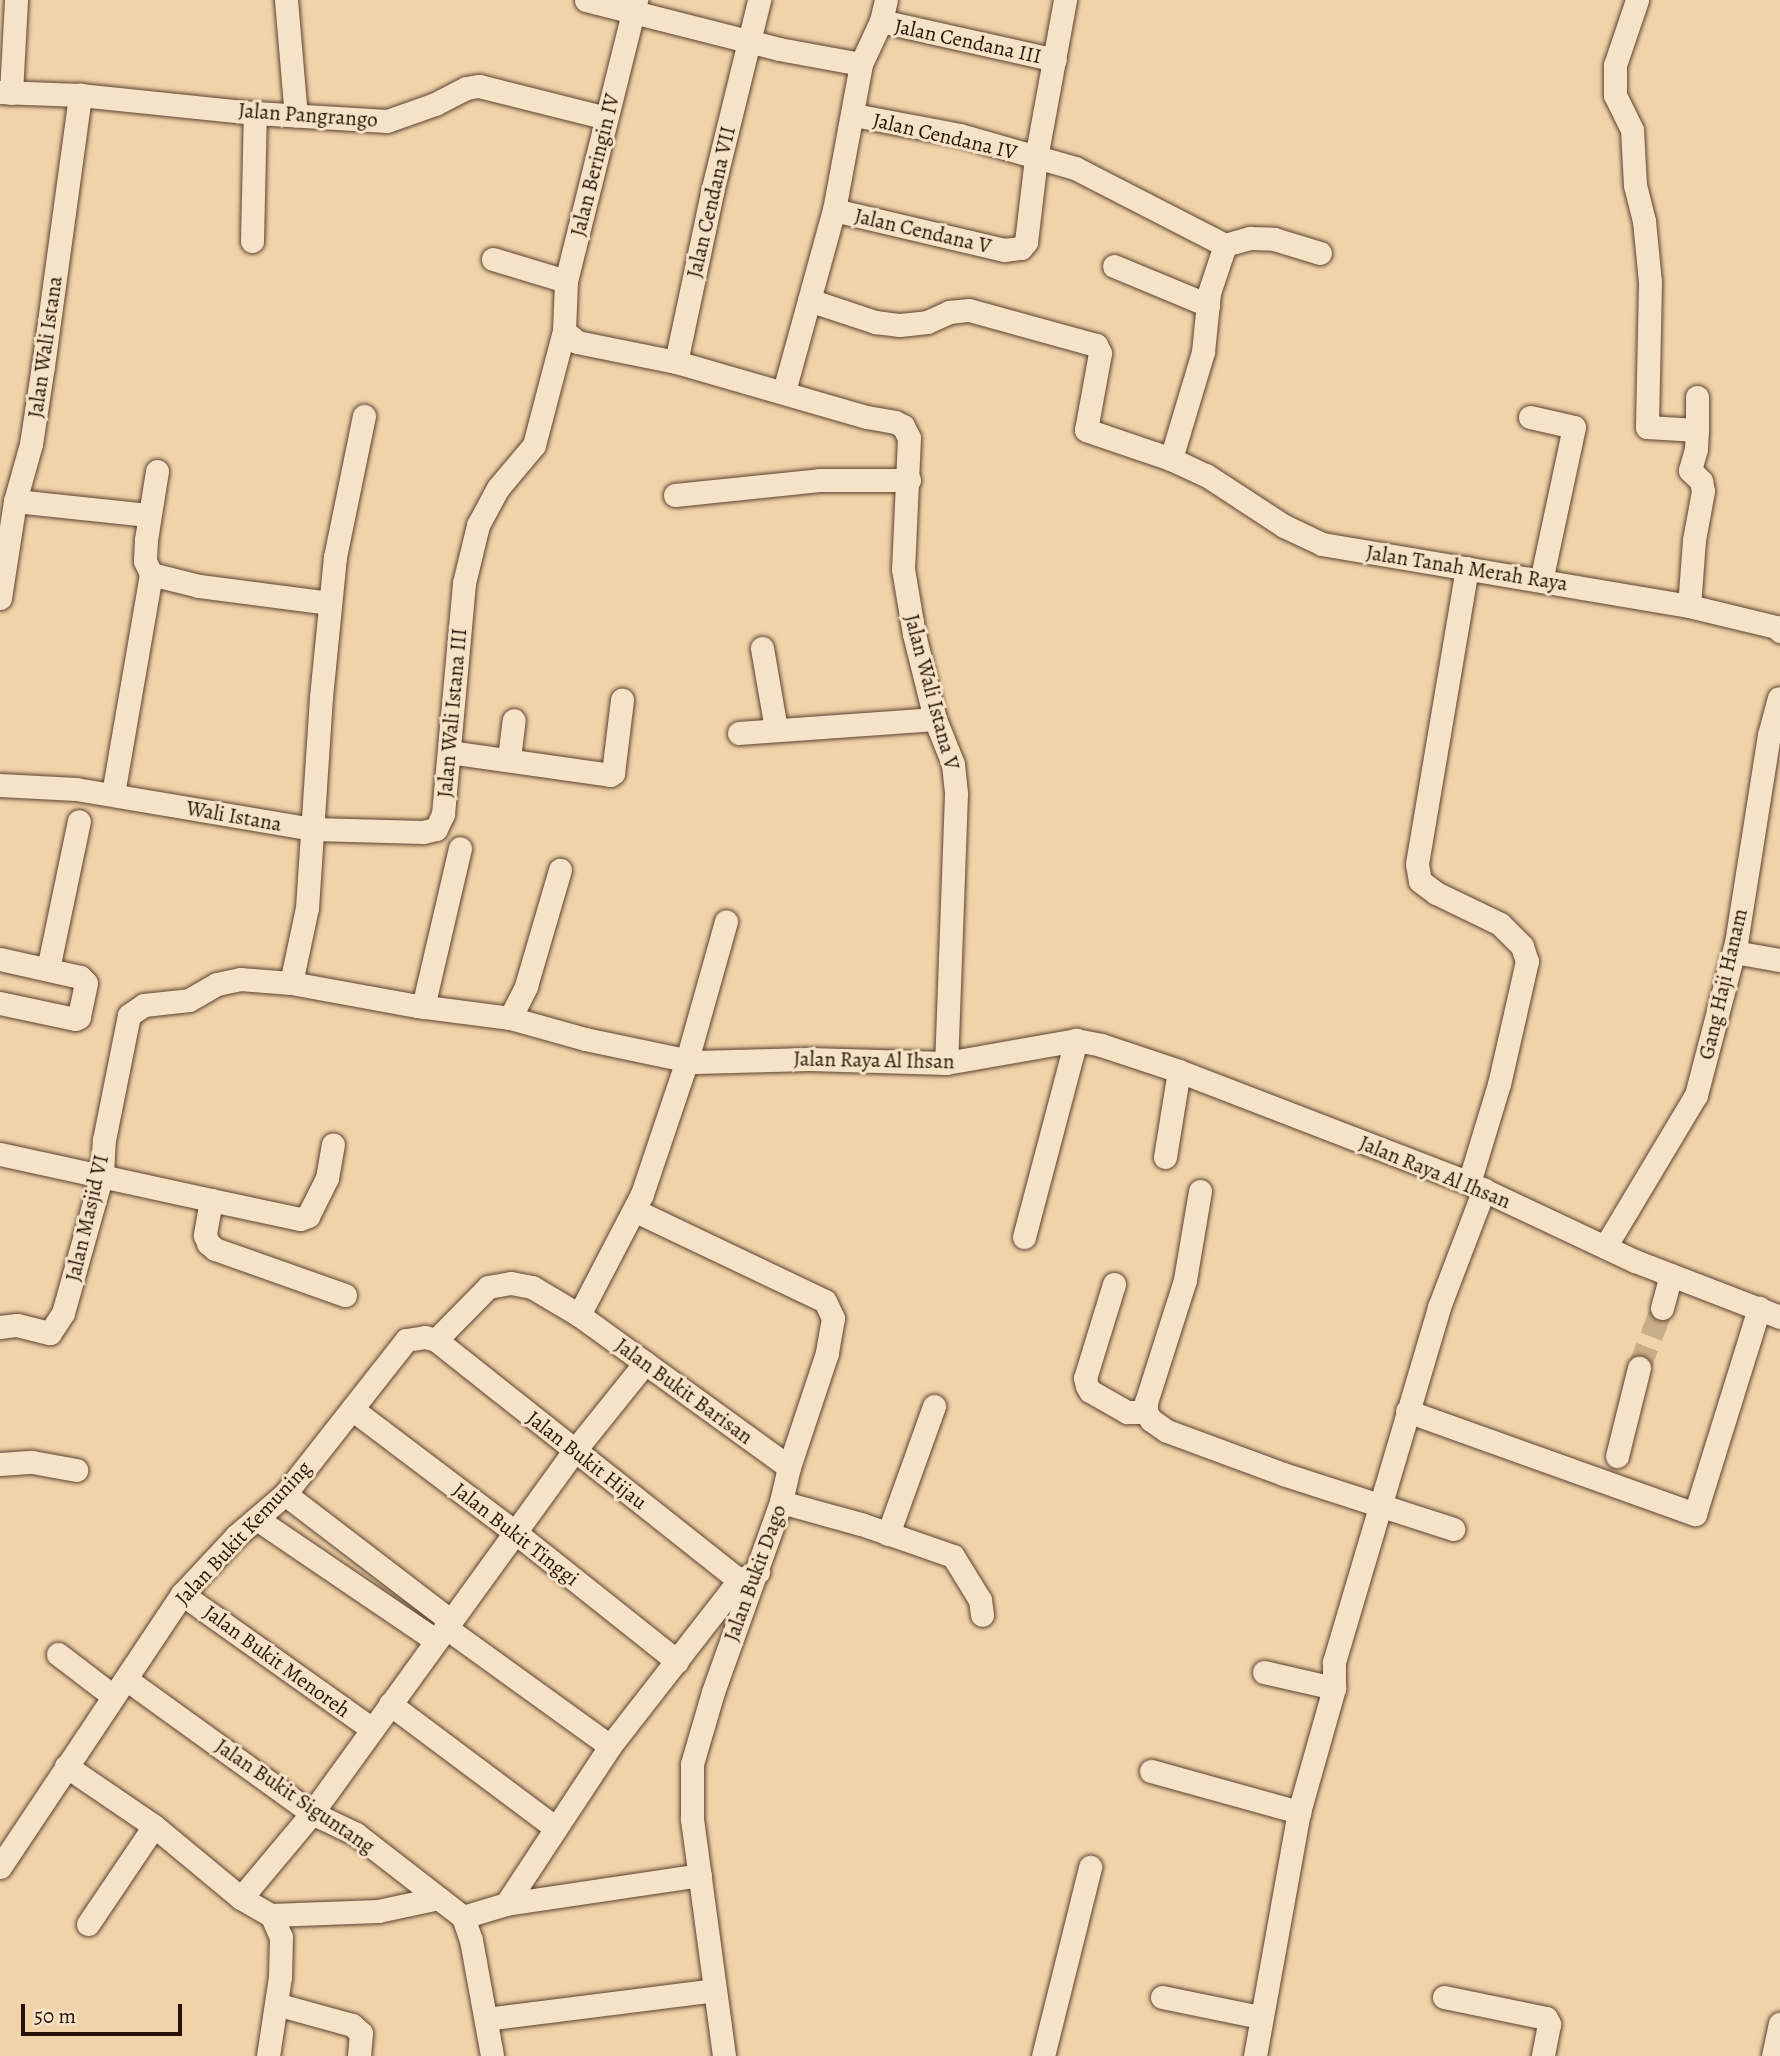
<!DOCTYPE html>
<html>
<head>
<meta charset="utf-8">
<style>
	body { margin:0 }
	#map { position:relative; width:1780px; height:2056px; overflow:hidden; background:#f1d3a9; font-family:Alegreya,serif }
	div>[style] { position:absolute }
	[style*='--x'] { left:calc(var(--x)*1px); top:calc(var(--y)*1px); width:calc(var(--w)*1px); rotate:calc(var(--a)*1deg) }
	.minor-tunnel>* { height:23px; margin-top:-11.5px; transform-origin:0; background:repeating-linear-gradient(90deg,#c9ac88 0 23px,transparent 0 34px) }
	.roads { filter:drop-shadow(0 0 2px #5a422f) drop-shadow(0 0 2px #5a422f) }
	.minor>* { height:23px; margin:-11.5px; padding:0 11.5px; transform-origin:11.5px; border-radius:11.5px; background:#f6e2c7 }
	span { translate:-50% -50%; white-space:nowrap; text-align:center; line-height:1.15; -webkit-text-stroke:6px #f6e2c7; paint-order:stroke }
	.street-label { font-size:21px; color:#281206 }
	.scale { position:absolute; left:21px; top:2004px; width:161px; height:32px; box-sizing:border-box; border:4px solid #281206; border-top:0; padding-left:9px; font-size:21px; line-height:24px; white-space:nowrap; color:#281206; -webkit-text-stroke:5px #f6e2c7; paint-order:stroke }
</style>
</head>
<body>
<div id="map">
	<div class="minor-tunnel">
		<div style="--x:1639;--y:1368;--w:64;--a:-69"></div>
	</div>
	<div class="roads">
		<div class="minor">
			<div style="--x:286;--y:0;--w:116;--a:85.1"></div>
			<div style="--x:586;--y:0;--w:199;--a:14.2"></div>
			<div style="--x:779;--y:49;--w:83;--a:10.4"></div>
			<div style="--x:1637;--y:0;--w:69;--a:108.7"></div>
			<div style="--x:1615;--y:65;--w:30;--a:90"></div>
			<div style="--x:1615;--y:95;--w:39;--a:64"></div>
			<div style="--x:1632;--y:130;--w:55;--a:86.9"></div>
			<div style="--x:1635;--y:185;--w:37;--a:76"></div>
			<div style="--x:1644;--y:221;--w:61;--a:84.4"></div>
			<div style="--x:1650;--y:282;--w:145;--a:91.2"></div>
			<div style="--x:1647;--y:427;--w:50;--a:3.4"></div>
			<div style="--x:1697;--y:430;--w:19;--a:93"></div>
			<div style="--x:1696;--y:449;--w:22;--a:106"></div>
			<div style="--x:1690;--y:470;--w:16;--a:45"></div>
			<div style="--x:1701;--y:481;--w:10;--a:79"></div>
			<div style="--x:1703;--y:491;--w:50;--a:100.4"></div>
			<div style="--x:1694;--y:540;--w:66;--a:94.3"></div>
			<div style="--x:881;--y:21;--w:178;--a:12.6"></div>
			<div style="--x:0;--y:92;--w:80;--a:2.1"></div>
			<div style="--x:80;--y:95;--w:176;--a:5.9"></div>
			<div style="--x:255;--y:113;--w:132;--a:3.5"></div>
			<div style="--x:387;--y:121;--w:51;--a:-19.5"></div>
			<div style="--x:435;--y:104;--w:35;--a:-27"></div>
			<div style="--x:466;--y:88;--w:13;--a:-9"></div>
			<div style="--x:479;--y:86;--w:131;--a:14.1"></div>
			<div style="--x:11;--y:93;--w:93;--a:-86.9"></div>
			<div style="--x:854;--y:115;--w:108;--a:10.7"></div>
			<div style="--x:960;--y:135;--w:120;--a:16"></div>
			<div style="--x:1075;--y:168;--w:169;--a:27.2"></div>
			<div style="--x:1225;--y:245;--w:51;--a:108.4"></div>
			<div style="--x:1209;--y:293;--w:59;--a:95.8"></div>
			<div style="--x:1203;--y:352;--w:112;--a:106.7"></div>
			<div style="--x:834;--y:210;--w:175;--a:13.2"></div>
			<div style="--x:1004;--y:250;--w:17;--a:-7"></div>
			<div style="--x:1021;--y:248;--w:8;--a:-50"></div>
			<div style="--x:1026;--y:242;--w:85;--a:-83.2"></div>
			<div style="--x:1036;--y:158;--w:161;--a:-79.6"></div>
			<div style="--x:252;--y:241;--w:128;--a:-88.7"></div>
			<div style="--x:1225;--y:245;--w:26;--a:-16"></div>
			<div style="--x:1250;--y:238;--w:24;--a:2"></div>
			<div style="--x:1274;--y:239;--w:48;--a:16.9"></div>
			<div style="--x:493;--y:259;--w:76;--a:16.8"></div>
			<div style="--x:1114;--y:266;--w:102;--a:22.5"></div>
			<div style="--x:809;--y:300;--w:70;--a:18.4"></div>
			<div style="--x:875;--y:322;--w:25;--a:7"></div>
			<div style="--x:900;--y:325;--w:27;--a:-6"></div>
			<div style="--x:927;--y:322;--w:24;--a:-24"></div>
			<div style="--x:949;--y:312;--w:20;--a:-6"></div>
			<div style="--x:969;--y:310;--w:132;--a:15.4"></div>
			<div style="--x:1096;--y:345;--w:9;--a:63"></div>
			<div style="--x:1100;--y:353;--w:78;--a:100.3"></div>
			<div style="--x:1086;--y:430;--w:90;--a:18.8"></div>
			<div style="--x:1171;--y:459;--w:38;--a:25"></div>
			<div style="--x:1206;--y:475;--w:93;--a:33.2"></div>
			<div style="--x:1284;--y:526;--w:42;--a:25.3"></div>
			<div style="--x:1322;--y:544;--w:372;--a:9.6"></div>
			<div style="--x:1689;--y:606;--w:89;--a:13.6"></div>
			<div style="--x:1776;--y:627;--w:6;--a:45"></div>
			<div style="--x:564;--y:331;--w:17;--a:40"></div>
			<div style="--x:577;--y:342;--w:101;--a:11.4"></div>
			<div style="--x:676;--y:362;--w:199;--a:16.1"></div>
			<div style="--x:867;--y:417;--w:28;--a:10"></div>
			<div style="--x:895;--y:422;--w:9;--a:27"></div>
			<div style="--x:903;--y:426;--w:13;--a:63"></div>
			<div style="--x:909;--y:438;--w:131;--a:92.6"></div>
			<div style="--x:903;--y:569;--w:66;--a:80.4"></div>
			<div style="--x:914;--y:634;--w:88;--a:76.1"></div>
			<div style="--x:935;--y:719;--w:48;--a:68.2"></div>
			<div style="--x:953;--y:764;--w:30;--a:84"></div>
			<div style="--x:956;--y:794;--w:269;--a:92.1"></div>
			<div style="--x:676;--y:362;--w:174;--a:-78"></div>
			<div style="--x:712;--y:192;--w:198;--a:-76.2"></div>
			<div style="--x:784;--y:391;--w:188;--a:-74.6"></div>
			<div style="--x:834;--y:210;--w:148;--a:-79.5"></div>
			<div style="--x:861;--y:64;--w:47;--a:-65.1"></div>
			<div style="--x:881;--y:21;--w:22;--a:-77"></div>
			<div style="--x:1697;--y:397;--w:33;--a:90"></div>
			<div style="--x:1530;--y:417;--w:45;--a:12.8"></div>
			<div style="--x:1574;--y:427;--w:157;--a:102.1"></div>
			<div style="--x:157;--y:471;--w:70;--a:99.1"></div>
			<div style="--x:146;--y:540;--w:21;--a:93"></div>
			<div style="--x:145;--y:561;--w:14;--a:65"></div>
			<div style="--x:151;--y:574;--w:49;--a:14"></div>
			<div style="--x:199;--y:586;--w:132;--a:7.4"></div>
			<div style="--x:675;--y:495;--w:145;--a:-5.9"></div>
			<div style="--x:819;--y:480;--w:90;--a:0"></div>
			<div style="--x:15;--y:501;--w:134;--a:6"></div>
			<div style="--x:1467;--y:568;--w:300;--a:99.6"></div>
			<div style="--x:1417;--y:864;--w:17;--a:80"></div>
			<div style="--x:1420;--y:881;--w:20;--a:37"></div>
			<div style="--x:1436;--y:893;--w:71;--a:25.8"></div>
			<div style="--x:1500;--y:924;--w:31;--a:45"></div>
			<div style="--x:1522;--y:946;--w:16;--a:72"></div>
			<div style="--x:1527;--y:961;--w:126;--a:102.8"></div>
			<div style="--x:1499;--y:1084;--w:103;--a:106.9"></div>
			<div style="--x:0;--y:598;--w:98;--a:-81.2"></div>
			<div style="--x:15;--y:501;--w:59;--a:-74.3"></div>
			<div style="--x:31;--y:444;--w:79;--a:-81.3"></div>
			<div style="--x:43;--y:366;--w:274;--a:-82.2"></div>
			<div style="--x:762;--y:648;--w:82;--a:80.2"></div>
			<div style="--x:739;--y:733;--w:196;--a:-4.1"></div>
			<div style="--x:449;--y:752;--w:163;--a:8.1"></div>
			<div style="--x:610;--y:775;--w:4;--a:-34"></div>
			<div style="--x:613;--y:773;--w:74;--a:-83"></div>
			<div style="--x:509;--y:758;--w:38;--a:-83"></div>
			<div style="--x:0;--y:785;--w:76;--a:3"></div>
			<div style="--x:76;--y:789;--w:240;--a:9.6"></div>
			<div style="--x:313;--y:829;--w:110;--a:1.6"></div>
			<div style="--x:423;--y:832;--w:13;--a:-13"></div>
			<div style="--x:436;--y:829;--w:17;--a:-65"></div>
			<div style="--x:443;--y:814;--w:232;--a:-84.8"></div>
			<div style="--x:464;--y:583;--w:60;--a:-76.4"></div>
			<div style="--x:478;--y:525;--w:42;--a:-61.6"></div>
			<div style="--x:498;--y:488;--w:56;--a:-50.1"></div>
			<div style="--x:534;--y:445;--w:118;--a:-75.3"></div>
			<div style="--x:564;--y:331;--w:50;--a:-87.7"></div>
			<div style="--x:566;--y:281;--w:290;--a:-76"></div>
			<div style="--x:113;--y:794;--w:223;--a:-80.2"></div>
			<div style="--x:1734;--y:952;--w:47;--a:9.9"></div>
			<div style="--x:0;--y:959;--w:82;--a:12.7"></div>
			<div style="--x:80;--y:977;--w:8;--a:45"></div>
			<div style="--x:86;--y:983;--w:35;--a:102"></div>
			<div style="--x:79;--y:1017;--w:4;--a:153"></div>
			<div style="--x:75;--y:1019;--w:77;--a:-168"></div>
			<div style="--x:48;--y:969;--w:151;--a:-78.2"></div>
			<div style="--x:291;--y:983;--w:77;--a:-78"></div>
			<div style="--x:307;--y:908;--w:211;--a:-86.2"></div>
			<div style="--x:321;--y:697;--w:141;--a:-84.3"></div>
			<div style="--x:335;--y:557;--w:144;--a:-78.4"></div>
			<div style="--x:423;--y:1007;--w:163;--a:-76.9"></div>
			<div style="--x:510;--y:1018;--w:36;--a:-63"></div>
			<div style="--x:526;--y:986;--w:121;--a:-73.7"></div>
			<div style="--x:0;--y:1154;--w:216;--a:12.3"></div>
			<div style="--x:211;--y:1200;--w:36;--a:100"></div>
			<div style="--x:205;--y:1235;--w:9;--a:69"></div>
			<div style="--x:208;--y:1243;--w:9;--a:41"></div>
			<div style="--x:215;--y:1249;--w:138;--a:19.5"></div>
			<div style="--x:1165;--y:1157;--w:87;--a:-80.8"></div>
			<div style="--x:1200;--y:1191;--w:90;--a:99.6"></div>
			<div style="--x:1185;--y:1280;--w:128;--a:107.7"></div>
			<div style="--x:1146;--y:1402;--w:10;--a:90"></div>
			<div style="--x:1146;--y:1412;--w:9;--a:58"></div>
			<div style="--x:1151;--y:1420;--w:19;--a:35"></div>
			<div style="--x:1167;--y:1431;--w:124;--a:20.3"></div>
			<div style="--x:1283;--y:1474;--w:179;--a:17.9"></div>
			<div style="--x:211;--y:1200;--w:91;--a:12.1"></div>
			<div style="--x:300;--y:1219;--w:9;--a:-21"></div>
			<div style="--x:308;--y:1216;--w:42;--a:-63.4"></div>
			<div style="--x:327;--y:1178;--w:34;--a:-80"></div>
			<div style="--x:636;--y:1211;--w:209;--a:25.5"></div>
			<div style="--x:825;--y:1301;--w:19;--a:65"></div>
			<div style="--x:833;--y:1318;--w:36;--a:100"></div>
			<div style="--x:827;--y:1353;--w:120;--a:108.4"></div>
			<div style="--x:789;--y:1467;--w:36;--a:103"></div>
			<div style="--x:781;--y:1502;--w:202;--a:109.7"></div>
			<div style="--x:713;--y:1692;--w:75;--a:106.3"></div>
			<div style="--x:692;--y:1764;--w:55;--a:90"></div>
			<div style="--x:692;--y:1819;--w:239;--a:82.3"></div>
			<div style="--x:1024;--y:1237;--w:204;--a:-75.2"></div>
			<div style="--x:1605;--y:1247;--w:177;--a:-59.1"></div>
			<div style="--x:1696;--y:1095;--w:157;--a:-75.3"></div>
			<div style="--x:1736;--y:943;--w:211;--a:-81"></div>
			<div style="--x:1769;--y:735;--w:38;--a:-75"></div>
			<div style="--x:1114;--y:1284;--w:98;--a:107.1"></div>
			<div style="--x:1085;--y:1378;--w:8;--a:76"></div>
			<div style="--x:1087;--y:1386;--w:6;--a:59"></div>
			<div style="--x:1090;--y:1391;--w:43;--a:29.6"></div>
			<div style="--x:1127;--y:1412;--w:19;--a:0"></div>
			<div style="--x:1662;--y:1308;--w:34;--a:-75"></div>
			<div style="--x:579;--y:1315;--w:136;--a:-62.5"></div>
			<div style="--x:642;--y:1194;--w:141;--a:-71.4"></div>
			<div style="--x:687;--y:1060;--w:144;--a:-74.3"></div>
			<div style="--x:0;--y:1327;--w:17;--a:-7"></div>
			<div style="--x:17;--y:1325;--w:34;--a:14"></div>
			<div style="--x:50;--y:1333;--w:24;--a:-57"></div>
			<div style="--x:63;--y:1313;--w:144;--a:-74.3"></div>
			<div style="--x:102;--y:1174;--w:34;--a:-87"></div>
			<div style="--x:104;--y:1140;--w:127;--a:-78.7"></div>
			<div style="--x:129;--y:1015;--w:18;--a:-34"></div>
			<div style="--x:144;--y:1005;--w:45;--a:-6.3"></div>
			<div style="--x:189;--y:1000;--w:32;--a:-30"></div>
			<div style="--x:217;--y:984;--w:24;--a:-12"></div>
			<div style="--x:240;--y:979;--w:51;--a:4.5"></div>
			<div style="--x:291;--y:983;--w:129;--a:10.3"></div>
			<div style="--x:418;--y:1006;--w:93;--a:7.4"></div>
			<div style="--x:510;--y:1018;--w:78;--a:15.6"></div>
			<div style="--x:585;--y:1039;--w:112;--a:11.8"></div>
			<div style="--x:695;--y:1062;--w:114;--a:-1.5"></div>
			<div style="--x:809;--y:1059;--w:137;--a:1.7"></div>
			<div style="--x:946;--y:1063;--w:132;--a:-10"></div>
			<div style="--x:1076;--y:1040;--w:25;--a:11"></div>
			<div style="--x:1101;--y:1045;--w:82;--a:18.4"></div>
			<div style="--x:1179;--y:1071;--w:311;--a:21.1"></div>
			<div style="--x:1469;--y:1183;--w:183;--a:25.2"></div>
			<div style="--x:1635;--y:1261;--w:155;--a:21.1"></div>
			<div style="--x:436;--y:1340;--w:387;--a:38.4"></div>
			<div style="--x:352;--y:1409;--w:206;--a:37.1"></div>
			<div style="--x:516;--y:1533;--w:206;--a:38.5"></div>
			<div style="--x:1407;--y:1411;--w:306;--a:19.7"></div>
			<div style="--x:1695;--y:1514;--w:216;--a:-72.7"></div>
			<div style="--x:1617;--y:1456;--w:91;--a:-76"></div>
			<div style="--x:0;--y:1464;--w:32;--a:-4"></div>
			<div style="--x:32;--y:1462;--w:45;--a:10.3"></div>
			<div style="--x:285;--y:1494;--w:208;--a:37.4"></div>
			<div style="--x:781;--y:1502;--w:83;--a:15.4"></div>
			<div style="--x:861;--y:1524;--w:97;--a:19.2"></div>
			<div style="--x:953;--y:1556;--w:52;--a:58.5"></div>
			<div style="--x:980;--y:1600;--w:15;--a:82"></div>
			<div style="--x:257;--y:1519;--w:215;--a:34.2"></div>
			<div style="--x:888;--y:1534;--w:136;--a:-70.2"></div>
			<div style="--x:182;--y:1594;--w:233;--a:35.4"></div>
			<div style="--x:445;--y:1627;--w:203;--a:35.8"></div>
			<div style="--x:58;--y:1654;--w:69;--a:37.4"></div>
			<div style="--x:1264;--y:1672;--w:72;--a:12.9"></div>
			<div style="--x:126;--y:1679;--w:229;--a:35.8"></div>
			<div style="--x:312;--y:1813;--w:49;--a:25.5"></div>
			<div style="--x:356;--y:1834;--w:135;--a:37.8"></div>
			<div style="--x:390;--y:1704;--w:207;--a:36.8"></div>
			<div style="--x:66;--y:1766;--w:107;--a:34.3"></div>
			<div style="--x:154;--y:1826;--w:113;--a:39.6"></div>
			<div style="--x:241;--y:1898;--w:34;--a:30"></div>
			<div style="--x:271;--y:1915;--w:107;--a:-2.1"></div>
			<div style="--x:378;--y:1911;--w:62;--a:-12"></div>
			<div style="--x:1151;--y:1771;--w:154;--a:15.5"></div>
			<div style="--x:0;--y:1867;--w:328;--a:-56.3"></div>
			<div style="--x:182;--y:1594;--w:79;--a:-47"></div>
			<div style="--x:236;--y:1536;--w:65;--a:-40.6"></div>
			<div style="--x:285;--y:1494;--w:196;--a:-51.8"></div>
			<div style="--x:406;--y:1340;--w:19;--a:-9"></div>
			<div style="--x:425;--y:1337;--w:11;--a:15"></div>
			<div style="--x:436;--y:1340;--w:74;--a:-45.5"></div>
			<div style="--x:488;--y:1287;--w:23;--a:-10"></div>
			<div style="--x:511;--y:1283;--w:21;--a:11"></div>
			<div style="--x:532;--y:1287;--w:55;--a:30.8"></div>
			<div style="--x:579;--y:1315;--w:259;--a:35.9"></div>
			<div style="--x:241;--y:1898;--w:111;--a:-50.1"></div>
			<div style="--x:312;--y:1813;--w:448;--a:-54.1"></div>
			<div style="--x:575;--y:1450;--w:112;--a:-51.2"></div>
			<div style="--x:506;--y:1904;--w:189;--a:-56.6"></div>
			<div style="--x:610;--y:1746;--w:210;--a:-52.1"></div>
			<div style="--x:739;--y:1580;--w:21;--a:-23"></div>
			<div style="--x:463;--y:1917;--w:45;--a:-16.8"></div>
			<div style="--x:506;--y:1904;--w:196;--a:-8.5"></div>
			<div style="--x:463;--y:1917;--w:24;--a:71"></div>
			<div style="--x:471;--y:1940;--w:118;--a:79.7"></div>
			<div style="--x:88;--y:1924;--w:118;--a:-56"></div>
			<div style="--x:1162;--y:1997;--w:100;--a:11.5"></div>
			<div style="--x:1444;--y:1997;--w:104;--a:11.6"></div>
			<div style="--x:1546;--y:2018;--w:7;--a:63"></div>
			<div style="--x:1549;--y:2024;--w:33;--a:101"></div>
			<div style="--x:276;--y:2004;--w:79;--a:15.4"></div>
			<div style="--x:352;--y:2025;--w:12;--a:42"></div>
			<div style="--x:361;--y:2033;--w:23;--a:95"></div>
			<div style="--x:486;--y:2019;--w:230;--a:-7.2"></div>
			<div style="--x:268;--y:2056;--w:80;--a:-81.4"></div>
			<div style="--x:280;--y:1977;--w:40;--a:-88.6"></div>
			<div style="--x:281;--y:1937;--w:24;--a:-114"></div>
			<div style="--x:1043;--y:2056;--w:195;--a:-76"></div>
			<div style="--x:1255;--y:2056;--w:248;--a:-79.8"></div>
			<div style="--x:1299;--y:1812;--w:129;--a:-74.2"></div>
			<div style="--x:1334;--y:1688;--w:26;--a:-90"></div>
			<div style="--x:1334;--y:1662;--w:370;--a:-73.5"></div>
			<div style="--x:1439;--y:1307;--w:126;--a:-69.1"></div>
			<div style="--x:1773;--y:2056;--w:33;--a:-78"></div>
		</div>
	</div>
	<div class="street-label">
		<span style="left:968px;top:41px;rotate:12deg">Jalan Cendana III</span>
		<span style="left:308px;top:115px;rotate:4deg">Jalan Pangrango</span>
		<span style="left:945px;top:136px;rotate:13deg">Jalan Cendana IV</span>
		<span style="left:595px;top:165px;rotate:-76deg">Jalan Beringin IV</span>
		<span style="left:711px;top:202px;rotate:-77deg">Jalan Cendana VII</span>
		<span style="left:923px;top:231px;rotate:13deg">Jalan Cendana V</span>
		<span style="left:45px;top:347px;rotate:-82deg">Jalan Wali Istana</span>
		<span style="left:1467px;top:568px;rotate:9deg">Jalan Tanah Merah Raya</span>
		<span style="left:932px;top:692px;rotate:75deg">Jalan Wali Istana V</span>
		<span style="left:452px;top:713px;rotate:-85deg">Jalan Wali Istana III</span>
		<span style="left:234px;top:816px;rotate:10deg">Wali Istana</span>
		<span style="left:1723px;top:984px;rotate:-77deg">Gang Haji Hanam</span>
		<span style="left:874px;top:1060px;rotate:1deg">Jalan Raya Al Ihsan</span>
		<span style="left:1435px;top:1172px;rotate:22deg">Jalan Raya Al Ihsan</span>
		<span style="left:87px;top:1218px;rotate:-77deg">Jalan Masjid VI</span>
		<span style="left:684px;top:1391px;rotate:36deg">Jalan Bukit Barisan</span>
		<span style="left:587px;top:1460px;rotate:38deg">Jalan Bukit Hijau</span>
		<span style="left:243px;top:1533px;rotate:-47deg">Jalan Bukit Kemuning</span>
		<span style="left:516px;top:1534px;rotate:38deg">Jalan Bukit Tinggi</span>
		<span style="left:755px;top:1573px;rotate:-70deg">Jalan Bukit Dago</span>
		<span style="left:277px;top:1661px;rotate:36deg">Jalan Bukit Menoreh</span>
		<span style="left:295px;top:1796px;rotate:34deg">Jalan Bukit Siguntang</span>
	</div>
	<div class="scale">50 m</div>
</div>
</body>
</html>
